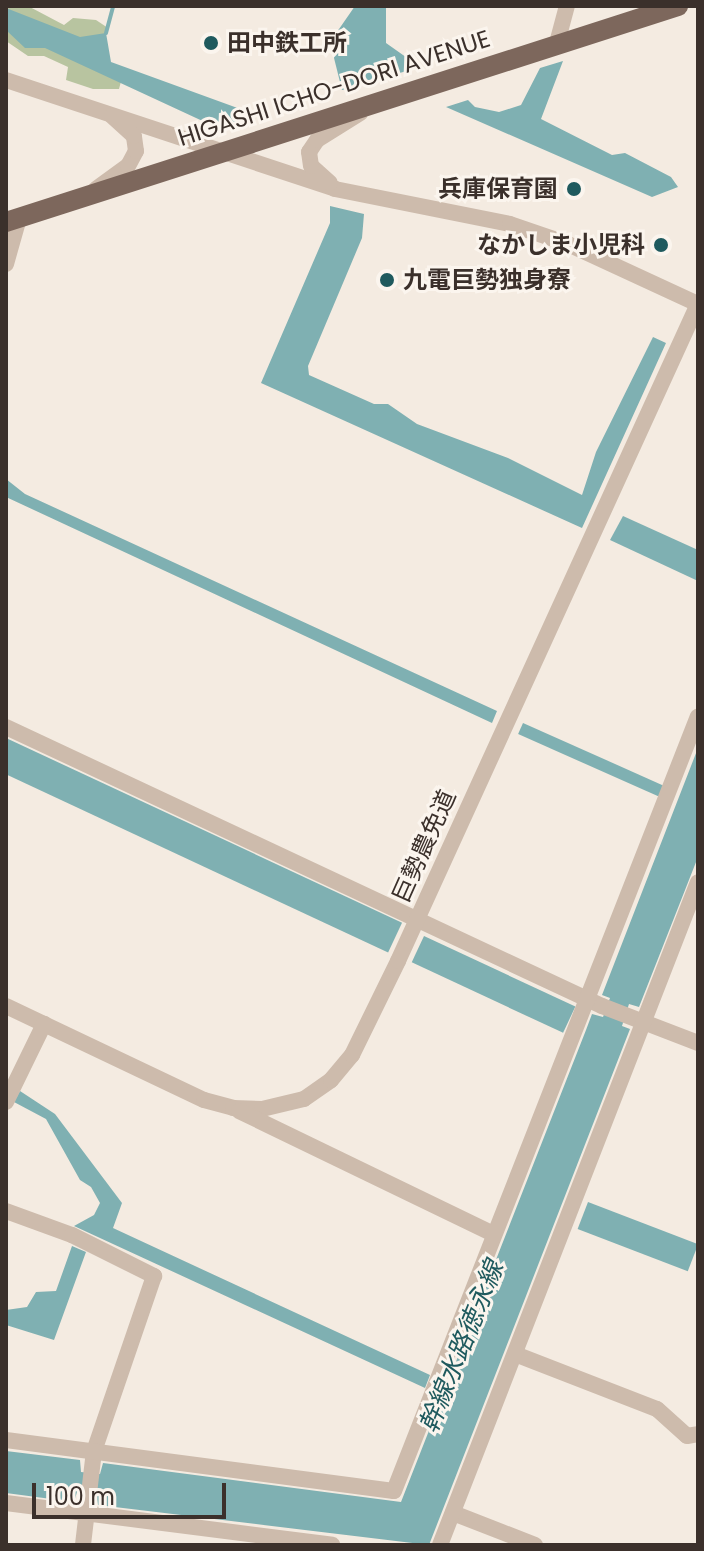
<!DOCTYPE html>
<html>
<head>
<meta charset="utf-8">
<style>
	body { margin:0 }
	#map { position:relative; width:704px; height:1551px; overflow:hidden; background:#f4ebe1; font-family:Poppins,"Noto Sans JP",sans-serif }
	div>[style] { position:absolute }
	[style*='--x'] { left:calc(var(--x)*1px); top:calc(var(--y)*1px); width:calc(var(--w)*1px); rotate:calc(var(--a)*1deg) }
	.green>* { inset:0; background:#b8c4a0 }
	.water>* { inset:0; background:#7fb0b2; transform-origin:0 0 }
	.stream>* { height:4px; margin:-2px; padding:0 2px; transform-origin:2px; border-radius:2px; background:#7fb0b2 }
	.minor>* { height:16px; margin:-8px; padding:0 8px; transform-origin:8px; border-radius:8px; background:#cdbbac }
	.major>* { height:20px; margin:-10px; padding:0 10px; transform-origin:10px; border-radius:10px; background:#7d675c }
	.dots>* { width:22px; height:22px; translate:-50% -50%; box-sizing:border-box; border:4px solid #fbf5ee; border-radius:50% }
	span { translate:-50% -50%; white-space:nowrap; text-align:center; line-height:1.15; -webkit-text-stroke:6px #fbf5ee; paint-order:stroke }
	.poi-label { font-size:24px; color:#3b302b; font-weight:700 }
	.left { translate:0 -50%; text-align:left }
	.right { translate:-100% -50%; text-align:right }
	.street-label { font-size:24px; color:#3b302b }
	.water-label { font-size:26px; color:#1f5a5e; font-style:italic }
	.frame { position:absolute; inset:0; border:8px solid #3b302b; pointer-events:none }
	.scale { position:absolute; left:32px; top:1483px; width:194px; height:36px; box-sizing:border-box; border:4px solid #3b302b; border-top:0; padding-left:10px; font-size:24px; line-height:28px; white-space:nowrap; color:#3b302b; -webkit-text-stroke:6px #fbf5ee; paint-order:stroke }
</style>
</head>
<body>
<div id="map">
	<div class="green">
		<div style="clip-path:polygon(6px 6px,28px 6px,64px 25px,73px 18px,96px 20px,108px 28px,100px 48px,104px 65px,123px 74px,119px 89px,93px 89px,66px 80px,68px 67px,44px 56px,28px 56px,6px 41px)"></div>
	</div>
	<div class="water">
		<div style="clip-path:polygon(355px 6px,386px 6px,386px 43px,420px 67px,342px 90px,330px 42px)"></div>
		<div style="clip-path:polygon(6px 8px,80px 37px,106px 33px,111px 62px,243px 110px,244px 122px,209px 124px,45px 48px,25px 48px,6px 30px)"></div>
		<div style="clip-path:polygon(563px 61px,541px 119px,612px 155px,625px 153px,671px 177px,678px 187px,652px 197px,446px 107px,468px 100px,475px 107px,499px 112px,521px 105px,540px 68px)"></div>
		<div style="clip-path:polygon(330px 206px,364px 214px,362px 238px,308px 366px,309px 375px,374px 404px,388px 404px,417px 424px,508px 458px,582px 495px,596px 452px,653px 337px,666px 343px,582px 528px,261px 383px,330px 223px)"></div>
		<div style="clip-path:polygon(6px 479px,25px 494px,497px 711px,492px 723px,6px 497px)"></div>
		<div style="clip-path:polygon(623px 516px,698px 550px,698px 581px,610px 540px)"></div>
		<div style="left:523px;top:723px;width:154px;height:12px;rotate:24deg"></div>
		<div style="left:6px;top:738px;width:437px;height:33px;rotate:25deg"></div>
		<div style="clip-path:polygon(698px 748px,698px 857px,639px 1007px,629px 1004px,622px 1026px,630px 1029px,429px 1545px,98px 1505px,96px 1494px,77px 1492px,74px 1502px,6px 1493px,6px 1451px,80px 1460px,81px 1472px,100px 1474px,103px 1463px,401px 1502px,586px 1030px,592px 1014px,603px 1017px,610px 998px,602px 995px)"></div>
		<div style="left:424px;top:936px;width:167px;height:29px;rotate:25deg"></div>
		<div style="clip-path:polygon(20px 1091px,55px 1114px,122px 1203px,113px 1228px,430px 1375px,425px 1388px,74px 1226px,94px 1215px,100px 1203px,91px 1187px,80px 1180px,46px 1119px,14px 1102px)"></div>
		<div style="left:588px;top:1202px;width:118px;height:29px;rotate:21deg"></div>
		<div style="clip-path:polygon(72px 1246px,86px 1252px,54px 1340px,6px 1325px,6px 1310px,27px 1307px,36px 1292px,56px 1291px)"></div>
	</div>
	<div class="stream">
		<div style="--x:106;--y:33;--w:28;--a:-75"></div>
	</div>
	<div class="minor">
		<div style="--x:557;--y:43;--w:38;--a:-75"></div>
		<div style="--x:6;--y:80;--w:347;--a:18.3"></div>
		<div style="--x:335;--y:189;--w:178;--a:11.3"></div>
		<div style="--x:510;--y:224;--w:61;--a:19"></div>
		<div style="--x:568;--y:244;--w:143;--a:24.8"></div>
		<div style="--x:330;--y:183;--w:25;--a:-138"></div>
		<div style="--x:311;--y:166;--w:14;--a:-98"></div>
		<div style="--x:309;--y:152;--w:14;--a:-56"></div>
		<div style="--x:317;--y:140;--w:51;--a:-32.1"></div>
		<div style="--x:96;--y:189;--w:39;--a:-36"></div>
		<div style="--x:128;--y:166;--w:17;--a:-62"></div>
		<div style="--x:136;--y:151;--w:15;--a:-98"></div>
		<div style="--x:134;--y:136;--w:30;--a:-138"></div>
		<div style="--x:6;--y:264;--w:48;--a:-74.2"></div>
		<div style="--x:6;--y:727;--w:658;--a:25.09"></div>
		<div style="--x:602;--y:1006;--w:103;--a:21.1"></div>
		<div style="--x:6;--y:1006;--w:219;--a:25.4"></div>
		<div style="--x:204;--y:1100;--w:30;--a:15"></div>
		<div style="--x:233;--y:1108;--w:29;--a:2"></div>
		<div style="--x:262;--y:1109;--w:43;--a:-13.4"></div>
		<div style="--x:304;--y:1099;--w:33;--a:-35"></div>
		<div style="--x:331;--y:1080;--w:33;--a:-50"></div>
		<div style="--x:352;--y:1055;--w:105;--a:-63.9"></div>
		<div style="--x:398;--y:961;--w:722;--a:-65.46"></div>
		<div style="--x:6;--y:1102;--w:87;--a:-64"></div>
		<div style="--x:239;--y:1111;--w:282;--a:25.8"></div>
		<div style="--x:6;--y:1211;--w:70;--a:20"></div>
		<div style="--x:72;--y:1235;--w:92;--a:26.6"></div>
		<div style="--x:154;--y:1276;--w:185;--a:108.9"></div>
		<div style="--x:94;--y:1451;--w:95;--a:96.7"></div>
		<div style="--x:515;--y:1354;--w:152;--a:21.2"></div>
		<div style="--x:657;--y:1409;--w:40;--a:42"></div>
		<div style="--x:687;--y:1436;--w:11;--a:-10"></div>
		<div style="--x:6;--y:1440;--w:391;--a:7.5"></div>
		<div style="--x:394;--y:1491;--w:832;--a:-68.58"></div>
		<div style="--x:6;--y:1503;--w:329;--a:7.3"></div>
		<div style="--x:453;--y:1513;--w:88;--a:21.3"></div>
		<div style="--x:440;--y:1545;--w:711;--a:-68.74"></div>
	</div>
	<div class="major">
		<div style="--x:6;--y:222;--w:706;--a:-17.82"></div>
	</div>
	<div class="dots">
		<div style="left:211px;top:43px;background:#1f5a5e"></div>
		<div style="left:574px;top:189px;background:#1f5a5e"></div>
		<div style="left:661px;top:245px;background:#1f5a5e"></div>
		<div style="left:387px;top:280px;background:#1f5a5e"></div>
	</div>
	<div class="poi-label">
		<span class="left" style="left:227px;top:43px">田中鉄工所</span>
		<span class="right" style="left:558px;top:189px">兵庫保育園</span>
		<span class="right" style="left:645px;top:245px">なかしま小児科</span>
		<span class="left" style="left:403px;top:280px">九電巨勢独身寮</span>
	</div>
	<div class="street-label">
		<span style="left:334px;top:88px;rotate:-18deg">HIGASHI ICHO-DORI AVENUE</span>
		<span style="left:424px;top:846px;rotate:-66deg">巨勢農免道</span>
	</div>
	<div class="water-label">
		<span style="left:462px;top:1347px;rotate:-68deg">幹線水路徳永線</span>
	</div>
	<div class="frame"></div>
	<div class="scale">100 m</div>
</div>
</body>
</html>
